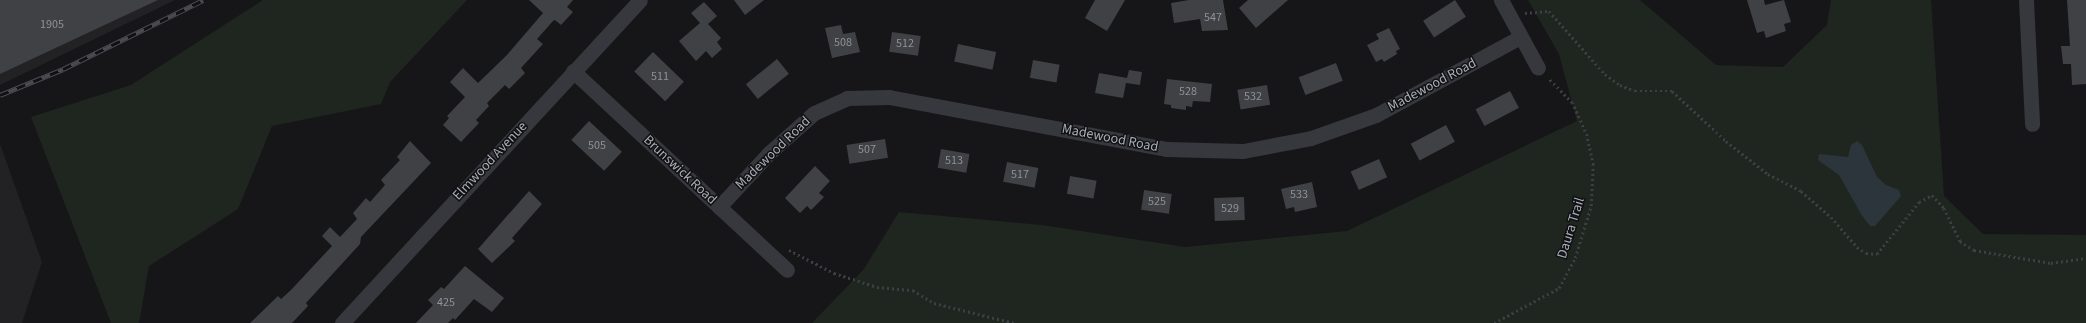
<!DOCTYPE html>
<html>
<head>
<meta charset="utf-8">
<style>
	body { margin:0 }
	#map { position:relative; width:2086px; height:323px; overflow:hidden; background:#161618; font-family:"Source Sans 3",sans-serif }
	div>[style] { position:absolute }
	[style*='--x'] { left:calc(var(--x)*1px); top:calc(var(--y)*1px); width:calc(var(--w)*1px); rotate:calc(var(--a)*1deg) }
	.built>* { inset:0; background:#222225 }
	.green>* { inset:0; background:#1e261f }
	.water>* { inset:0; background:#2c353c }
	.building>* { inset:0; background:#404145; transform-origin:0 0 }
	.path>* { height:2.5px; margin-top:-1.25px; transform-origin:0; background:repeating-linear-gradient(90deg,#3d3f44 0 2px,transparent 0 5px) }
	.minor>* { height:15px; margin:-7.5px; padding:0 7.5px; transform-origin:7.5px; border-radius:7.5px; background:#37383d }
	.rail>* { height:4.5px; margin-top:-2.25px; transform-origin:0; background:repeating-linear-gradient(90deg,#111113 0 9px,#4a4c52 0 18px); box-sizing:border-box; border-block:1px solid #4a4c52 }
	span { translate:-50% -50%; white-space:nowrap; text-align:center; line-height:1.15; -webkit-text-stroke:3px #111113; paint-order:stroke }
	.number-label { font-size:12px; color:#8e929b }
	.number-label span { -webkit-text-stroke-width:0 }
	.street-label { font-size:14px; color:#a8adb8 }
</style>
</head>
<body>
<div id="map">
	<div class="built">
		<div style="clip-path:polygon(0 0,175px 0,0 85px)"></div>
		<div style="clip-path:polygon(0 144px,42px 262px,22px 323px,0 323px)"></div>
	</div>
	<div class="green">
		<div style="clip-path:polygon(263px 0,467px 0,390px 82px,381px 104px,272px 126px,238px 209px,149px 266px,139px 323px,111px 323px,31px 117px,131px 85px)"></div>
		<div style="clip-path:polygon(1528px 0,1640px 0,1716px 65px,1783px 67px,1827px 25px,1831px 0,1931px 0,1944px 196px,1983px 234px,2086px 235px,2086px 323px,812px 323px,864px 269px,899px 212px,1042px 225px,1185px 247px,1347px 231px,1577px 121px,1559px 54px)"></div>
	</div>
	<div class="water">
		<div style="clip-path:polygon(1857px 141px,1862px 145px,1877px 177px,1886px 185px,1899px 190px,1901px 196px,1875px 226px,1870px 226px,1861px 214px,1839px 175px,1818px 160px,1819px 154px,1848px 157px,1851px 145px)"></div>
	</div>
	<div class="building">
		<div style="clip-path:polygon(0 0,158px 0,0 74px)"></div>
		<div style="clip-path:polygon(529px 0,573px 0,567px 7px,573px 12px,561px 25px,555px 20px,553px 21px,537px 39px,543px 44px,521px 68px,525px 73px,509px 89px,505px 85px,487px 103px,489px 106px,476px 120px,479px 123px,461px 142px,443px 125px,449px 118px,447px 116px,465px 97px,450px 82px,463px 68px,478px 83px,507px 55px,543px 13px)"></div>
		<div style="clip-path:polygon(734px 0,764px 0,745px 15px)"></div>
		<div style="clip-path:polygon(1095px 0,1125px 0,1107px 31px,1085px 18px)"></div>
		<div style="clip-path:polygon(1189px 0,1223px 0,1228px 30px,1202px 31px,1200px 19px,1174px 23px,1171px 3px)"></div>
		<div style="clip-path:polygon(1248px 0,1288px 0,1256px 28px,1239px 8px)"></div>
		<div style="left:1455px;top:0;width:20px;height:38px;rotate:57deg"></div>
		<div style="clip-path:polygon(1747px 0,1764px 0,1765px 5px,1784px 0,1791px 22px,1784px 24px,1786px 31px,1766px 38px,1764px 31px,1757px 33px)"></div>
		<div style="clip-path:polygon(2067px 0,2086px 0,2086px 84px,2072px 85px,2071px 64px,2063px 64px,2061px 46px,2070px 46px)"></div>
		<div style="clip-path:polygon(704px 2px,717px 16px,708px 24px,721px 38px,717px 42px,722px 49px,712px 58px,706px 51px,696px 61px,679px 41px,700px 23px,691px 13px)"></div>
		<div style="clip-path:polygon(841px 25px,843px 34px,855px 32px,860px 52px,832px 58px,825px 28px)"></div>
		<div style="clip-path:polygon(1389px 28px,1400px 49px,1396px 51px,1397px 54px,1384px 62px,1382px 59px,1376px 62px,1367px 45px,1379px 39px,1376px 34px)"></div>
		<div style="left:892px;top:32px;width:29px;height:20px;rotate:8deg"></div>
		<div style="left:958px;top:44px;width:39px;height:18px;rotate:12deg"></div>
		<div style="left:653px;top:52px;width:43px;height:27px;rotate:44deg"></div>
		<div style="left:777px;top:59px;width:19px;height:40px;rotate:51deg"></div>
		<div style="left:1033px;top:60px;width:27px;height:18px;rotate:10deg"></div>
		<div style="left:1336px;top:63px;width:19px;height:40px;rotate:69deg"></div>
		<div style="clip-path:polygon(1129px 70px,1142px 72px,1140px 85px,1126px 83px,1123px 98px,1095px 93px,1099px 73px,1127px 78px)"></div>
		<div style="clip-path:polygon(1167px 79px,1212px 84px,1210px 102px,1193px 101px,1192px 107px,1186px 106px,1186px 110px,1171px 108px,1171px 105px,1164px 104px)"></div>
		<div style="left:1267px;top:85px;width:20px;height:30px;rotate:81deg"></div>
		<div style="left:1510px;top:91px;width:19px;height:39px;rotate:62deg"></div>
		<div style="left:589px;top:121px;width:45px;height:26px;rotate:43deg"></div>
		<div style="left:1446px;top:125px;width:19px;height:40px;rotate:62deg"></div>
		<div style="left:885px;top:139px;width:19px;height:39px;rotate:81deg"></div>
		<div style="clip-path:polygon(410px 141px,431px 163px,361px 237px,360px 244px,306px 303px,308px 306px,292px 323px,250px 323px,278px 296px,281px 299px,291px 290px,332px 246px,322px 236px,330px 227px,340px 237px,357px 219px,353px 213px,366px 198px,370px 202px,385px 185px,381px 180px,400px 160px,397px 157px)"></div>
		<div style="left:941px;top:149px;width:29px;height:19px;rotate:10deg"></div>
		<div style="left:1379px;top:159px;width:20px;height:31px;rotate:66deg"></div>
		<div style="left:1007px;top:162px;width:32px;height:20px;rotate:11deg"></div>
		<div style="clip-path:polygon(815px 166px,830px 181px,819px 193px,824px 197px,811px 210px,807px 206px,800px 213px,785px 198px)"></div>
		<div style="left:1070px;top:176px;width:27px;height:18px;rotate:10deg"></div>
		<div style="clip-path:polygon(1312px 182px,1317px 207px,1295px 212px,1294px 207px,1286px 209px,1281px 189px)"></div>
		<div style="left:1144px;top:190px;width:28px;height:20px;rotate:8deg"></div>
		<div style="clip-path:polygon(529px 191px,542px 204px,512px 238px,515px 241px,492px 263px,478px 249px)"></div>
		<div style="left:1244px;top:197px;width:23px;height:30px;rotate:88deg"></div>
		<div style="clip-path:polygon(465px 266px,504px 298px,492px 312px,474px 299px,455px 320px,453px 318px,448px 323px,416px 323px,433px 305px,428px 300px,441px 287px,444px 289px)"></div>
	</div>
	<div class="path">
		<div style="--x:1525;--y:13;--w:24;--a:-5"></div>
		<div style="--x:1549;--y:11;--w:84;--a:48.4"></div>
		<div style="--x:1605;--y:74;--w:19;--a:36"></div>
		<div style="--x:1620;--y:85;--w:16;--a:22"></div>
		<div style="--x:1635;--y:91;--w:37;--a:0"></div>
		<div style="--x:1672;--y:91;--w:74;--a:42.8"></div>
		<div style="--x:1726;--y:141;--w:53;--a:38.2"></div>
		<div style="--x:1768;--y:174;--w:37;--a:27"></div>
		<div style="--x:1801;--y:191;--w:40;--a:41"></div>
		<div style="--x:1831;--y:217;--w:40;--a:49"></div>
		<div style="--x:1857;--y:247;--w:11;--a:34"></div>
		<div style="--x:1866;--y:253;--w:11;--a:5"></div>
		<div style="--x:1877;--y:254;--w:67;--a:-51.1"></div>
		<div style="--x:1919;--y:202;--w:15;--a:-28"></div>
		<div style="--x:1932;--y:195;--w:18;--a:47"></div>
		<div style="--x:1944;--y:208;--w:37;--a:64"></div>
		<div style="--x:1960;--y:241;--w:17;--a:33"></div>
		<div style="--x:1974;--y:250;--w:78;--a:9.6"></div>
		<div style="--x:2051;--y:263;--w:35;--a:-8"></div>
		<div style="--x:789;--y:250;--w:51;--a:27.1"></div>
		<div style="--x:834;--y:273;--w:45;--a:18"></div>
		<div style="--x:877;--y:287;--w:36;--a:5"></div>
		<div style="--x:913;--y:290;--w:25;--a:32"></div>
		<div style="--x:934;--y:303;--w:82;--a:14"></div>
		<div style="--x:1494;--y:323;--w:74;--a:-28.3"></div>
		<div style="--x:1559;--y:288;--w:34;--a:-62"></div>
		<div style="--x:1575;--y:258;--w:54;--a:-72.9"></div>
		<div style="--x:1591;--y:206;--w:41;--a:-87.2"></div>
		<div style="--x:1593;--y:165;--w:30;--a:-102"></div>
		<div style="--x:1587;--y:136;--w:36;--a:-114"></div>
		<div style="--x:1572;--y:103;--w:35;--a:-134"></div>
	</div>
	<div class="minor">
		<div style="--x:1501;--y:0;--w:77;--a:61.4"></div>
		<div style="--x:2026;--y:0;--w:124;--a:87.2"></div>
		<div style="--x:573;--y:71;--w:292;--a:42.9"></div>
		<div style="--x:719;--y:207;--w:74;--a:-47.2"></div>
		<div style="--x:769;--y:153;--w:60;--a:-41.6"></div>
		<div style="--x:814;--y:113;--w:36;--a:-24"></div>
		<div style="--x:847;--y:98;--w:42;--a:-1.4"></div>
		<div style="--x:889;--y:97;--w:283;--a:10.6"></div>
		<div style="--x:1167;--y:149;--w:76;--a:1.5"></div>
		<div style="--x:1243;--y:151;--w:69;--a:-10.8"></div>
		<div style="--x:1311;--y:138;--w:69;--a:-19.5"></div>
		<div style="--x:1376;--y:115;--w:164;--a:-28.4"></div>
		<div style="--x:342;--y:323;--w:439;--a:-47.3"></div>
	</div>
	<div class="rail">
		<div style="--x:0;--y:95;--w:68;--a:-22.4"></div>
		<div style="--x:63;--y:69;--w:156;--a:-26.2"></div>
	</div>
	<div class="number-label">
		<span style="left:1213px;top:18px">547</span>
		<span style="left:52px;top:25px">1905</span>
		<span style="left:843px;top:43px">508</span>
		<span style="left:905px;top:44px">512</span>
		<span style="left:660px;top:77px">511</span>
		<span style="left:1188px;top:92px">528</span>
		<span style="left:1253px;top:97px">532</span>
		<span style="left:597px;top:146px">505</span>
		<span style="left:867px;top:150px">507</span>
		<span style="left:954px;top:161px">513</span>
		<span style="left:1020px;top:175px">517</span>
		<span style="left:1299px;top:195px">533</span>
		<span style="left:1157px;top:202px">525</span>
		<span style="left:1230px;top:209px">529</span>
		<span style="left:446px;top:303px">425</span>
	</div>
	<div class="street-label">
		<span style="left:1432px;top:85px;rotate:-28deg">Madewood Road</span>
		<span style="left:1110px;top:138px;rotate:11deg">Madewood Road</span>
		<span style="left:773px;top:153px;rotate:-44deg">Madewood Road</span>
		<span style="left:490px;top:161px;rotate:-47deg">Elmwood Avenue</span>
		<span style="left:680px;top:170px;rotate:43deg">Brunswick Road</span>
		<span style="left:1571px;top:228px;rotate:-73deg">Daura Trail</span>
	</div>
</div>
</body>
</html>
